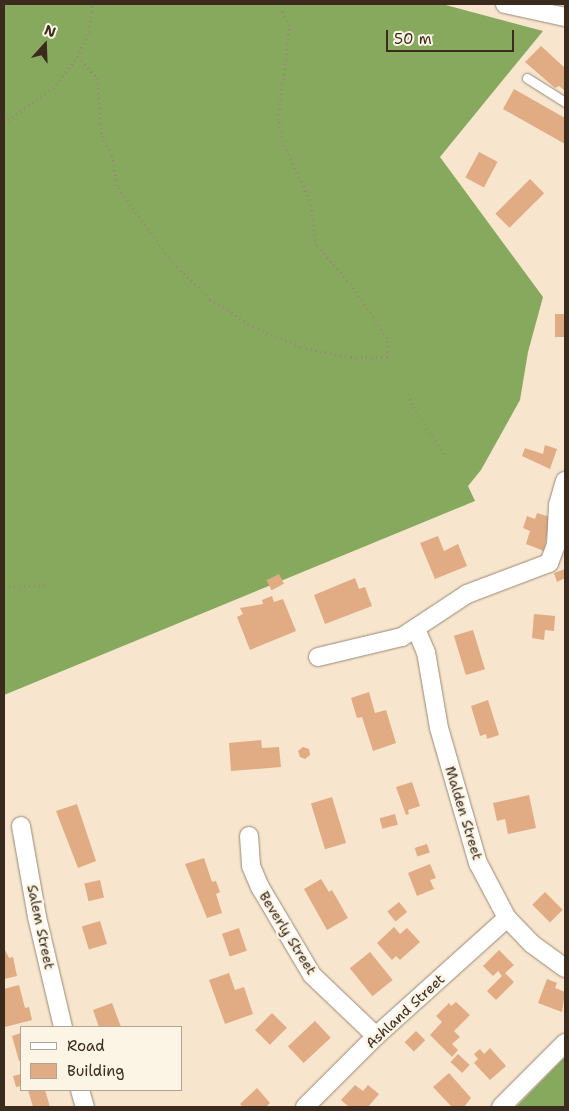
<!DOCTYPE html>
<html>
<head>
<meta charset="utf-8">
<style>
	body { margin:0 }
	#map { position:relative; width:569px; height:1111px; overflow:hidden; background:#f7e5cd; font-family:"Shantell Sans",sans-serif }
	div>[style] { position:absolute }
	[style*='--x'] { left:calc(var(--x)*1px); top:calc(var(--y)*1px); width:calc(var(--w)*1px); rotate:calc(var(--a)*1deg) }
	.forest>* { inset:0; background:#86a95e }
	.building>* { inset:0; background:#e1ab84; transform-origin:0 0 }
	.path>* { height:3px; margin-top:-1.5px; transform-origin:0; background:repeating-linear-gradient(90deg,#998876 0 1px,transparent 0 5px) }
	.roads { filter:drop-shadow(0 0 1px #998876) drop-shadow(0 0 1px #998876) }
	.lane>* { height:9px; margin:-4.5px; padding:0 4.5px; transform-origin:4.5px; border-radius:4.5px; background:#fff }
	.street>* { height:18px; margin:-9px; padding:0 9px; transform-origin:9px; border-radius:9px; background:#fff }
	span { translate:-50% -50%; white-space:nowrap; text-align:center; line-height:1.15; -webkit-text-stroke:5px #fcf5e5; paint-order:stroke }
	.street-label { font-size:14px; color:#3b2a1e }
	.frame { position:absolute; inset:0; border:5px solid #3b2a1e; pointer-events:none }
	.legend { position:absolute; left:20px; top:1026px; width:162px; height:65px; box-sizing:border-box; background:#fcf5e5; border:1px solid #afa495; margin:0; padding:6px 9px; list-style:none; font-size:15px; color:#3b2a1e }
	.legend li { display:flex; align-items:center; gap:10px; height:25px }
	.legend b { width:25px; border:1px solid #afa495 }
	.north { position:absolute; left:20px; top:20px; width:50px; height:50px; -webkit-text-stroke:4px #fcf5e5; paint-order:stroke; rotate:20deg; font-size:14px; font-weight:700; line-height:20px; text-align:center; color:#3b2a1e }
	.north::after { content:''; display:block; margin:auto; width:18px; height:22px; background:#3b2a1e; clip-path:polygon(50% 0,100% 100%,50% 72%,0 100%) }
	.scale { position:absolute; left:386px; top:30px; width:128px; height:22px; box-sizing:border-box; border:2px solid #3b2a1e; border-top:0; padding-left:6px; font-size:15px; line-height:18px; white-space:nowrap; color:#3b2a1e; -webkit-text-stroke:4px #fcf5e5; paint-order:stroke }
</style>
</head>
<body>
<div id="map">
	<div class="forest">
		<div style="clip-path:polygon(4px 4px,442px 4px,543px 31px,440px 157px,543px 297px,528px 352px,520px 400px,481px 470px,468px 486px,475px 501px,4px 695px)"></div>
		<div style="clip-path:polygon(565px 1057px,565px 1107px,516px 1107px)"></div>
	</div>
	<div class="building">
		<div style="clip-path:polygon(541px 46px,565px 68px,565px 91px,559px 86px,555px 88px,525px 62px)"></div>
		<div style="clip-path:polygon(514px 89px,565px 118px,565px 144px,503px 109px)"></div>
		<div style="left:479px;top:152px;width:21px;height:29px;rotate:28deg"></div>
		<div style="left:530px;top:179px;width:20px;height:49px;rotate:45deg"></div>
		<div style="left:555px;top:314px;width:10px;height:23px"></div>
		<div style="clip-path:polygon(545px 445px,557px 449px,550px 469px,522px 456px,525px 448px,543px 454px)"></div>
		<div style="clip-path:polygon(537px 513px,550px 517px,544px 551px,526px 544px,530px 531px,523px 528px,527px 516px,535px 519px)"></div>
		<div style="clip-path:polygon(438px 536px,444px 551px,458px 544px,467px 566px,435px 579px,420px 543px)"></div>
		<div style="clip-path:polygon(565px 569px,565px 578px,557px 582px,554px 573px)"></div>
		<div style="left:279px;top:574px;width:11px;height:14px;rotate:63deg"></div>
		<div style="clip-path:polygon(355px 578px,359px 589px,365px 587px,372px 606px,325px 624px,314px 595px)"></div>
		<div style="clip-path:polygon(272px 596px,274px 602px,283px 599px,296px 631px,250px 650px,237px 617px,243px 614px,240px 608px,263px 604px,262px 600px)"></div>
		<div style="clip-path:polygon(534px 614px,555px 616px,554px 631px,545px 630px,544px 640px,532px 638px)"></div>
		<div style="left:473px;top:630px;width:41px;height:20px;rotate:73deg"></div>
		<div style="clip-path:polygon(369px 692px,375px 713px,386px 710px,396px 743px,373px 751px,362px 717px,357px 718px,351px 698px)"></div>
		<div style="clip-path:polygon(488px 700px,499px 735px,487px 739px,486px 734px,480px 736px,471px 706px)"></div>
		<div style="clip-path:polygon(261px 740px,262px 748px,279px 747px,281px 767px,231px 771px,229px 743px)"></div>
		<div style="clip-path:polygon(303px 747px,309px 749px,310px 755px,305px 759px,300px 757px,298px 751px)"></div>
		<div style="clip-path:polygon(412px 782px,420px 806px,408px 810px,409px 814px,406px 815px,396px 787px)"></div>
		<div style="clip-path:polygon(529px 795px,536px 828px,508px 834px,505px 819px,497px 821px,493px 803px)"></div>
		<div style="left:332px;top:797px;width:48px;height:22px;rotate:73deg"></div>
		<div style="clip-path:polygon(77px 804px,96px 861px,78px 868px,56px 811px)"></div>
		<div style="left:395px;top:814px;width:11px;height:16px;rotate:75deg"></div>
		<div style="left:427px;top:844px;width:9px;height:13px;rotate:72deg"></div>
		<div style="clip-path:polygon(204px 858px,212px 882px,216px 881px,220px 892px,216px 894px,222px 913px,207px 918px,185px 864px)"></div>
		<div style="clip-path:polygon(430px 864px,436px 878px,430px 880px,434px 889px,417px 896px,408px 873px)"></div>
		<div style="clip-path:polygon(321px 879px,329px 892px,332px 890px,348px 918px,327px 930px,304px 889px)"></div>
		<div style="left:100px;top:880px;width:18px;height:16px;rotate:77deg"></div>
		<div style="left:545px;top:892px;width:25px;height:18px;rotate:45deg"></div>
		<div style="left:399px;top:902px;width:13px;height:15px;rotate:51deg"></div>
		<div style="left:100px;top:921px;width:24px;height:19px;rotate:73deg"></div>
		<div style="clip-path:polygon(394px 927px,400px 934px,407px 928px,420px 942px,400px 960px,396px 956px,392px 960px,377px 943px)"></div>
		<div style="left:239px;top:928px;width:24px;height:18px;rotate:71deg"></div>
		<div style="clip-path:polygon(4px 948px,9px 958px,13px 957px,17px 976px,4px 979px)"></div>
		<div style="clip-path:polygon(499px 950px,514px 965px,505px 973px,514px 982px,496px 1000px,487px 991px,502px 976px,498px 971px,493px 976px,483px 966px)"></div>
		<div style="left:370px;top:952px;width:36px;height:26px;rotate:51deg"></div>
		<div style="clip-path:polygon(229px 973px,235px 990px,244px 987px,253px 1014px,225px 1024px,209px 980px)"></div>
		<div style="clip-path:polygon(547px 979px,557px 983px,555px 988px,565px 992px,562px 1012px,538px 1003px)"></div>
		<div style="clip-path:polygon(19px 985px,25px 1008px,29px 1007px,32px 1020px,5px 1027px,4px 989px)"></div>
		<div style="clip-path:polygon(456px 1002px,470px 1015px,454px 1031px,460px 1037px,452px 1044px,458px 1050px,452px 1057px,430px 1035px,442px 1022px,436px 1016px,449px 1003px,451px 1006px)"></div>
		<div style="clip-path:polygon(112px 1003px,121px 1027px,99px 1027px,93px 1010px)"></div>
		<div style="left:272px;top:1013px;width:21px;height:24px;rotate:45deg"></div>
		<div style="left:315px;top:1021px;width:23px;height:37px;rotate:47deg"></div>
		<div style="left:416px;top:1031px;width:13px;height:16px;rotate:45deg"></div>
		<div style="clip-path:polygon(21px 1033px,21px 1061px,19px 1061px,12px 1036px)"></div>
		<div style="clip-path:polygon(490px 1048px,506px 1066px,490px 1080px,474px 1063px,478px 1059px,474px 1054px,480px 1049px,484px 1054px)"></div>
		<div style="left:458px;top:1054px;width:16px;height:11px;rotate:43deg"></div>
		<div style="clip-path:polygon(449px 1073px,471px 1098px,464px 1107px,452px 1107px,433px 1087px)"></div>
		<div style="clip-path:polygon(21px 1074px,21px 1086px,16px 1087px,13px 1076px)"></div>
		<div style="clip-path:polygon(355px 1085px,363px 1091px,368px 1085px,379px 1094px,368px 1107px,349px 1107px,341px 1100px)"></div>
		<div style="clip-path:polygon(257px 1088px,270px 1103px,266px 1107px,243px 1107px,240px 1104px)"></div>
		<div style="clip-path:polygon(28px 1090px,45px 1090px,50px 1107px,33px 1107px)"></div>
	</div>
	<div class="path">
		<div style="--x:77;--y:57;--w:29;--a:46"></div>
		<div style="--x:97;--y:78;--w:58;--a:85.1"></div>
		<div style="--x:102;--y:136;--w:21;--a:62"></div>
		<div style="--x:112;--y:155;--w:34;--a:80"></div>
		<div style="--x:118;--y:188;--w:93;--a:53.7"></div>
		<div style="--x:173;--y:263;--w:52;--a:44.2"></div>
		<div style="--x:210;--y:299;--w:51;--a:33.1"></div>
		<div style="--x:253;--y:327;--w:52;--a:22.6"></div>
		<div style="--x:301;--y:347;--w:51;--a:11.3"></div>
		<div style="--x:351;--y:357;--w:37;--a:0"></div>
		<div style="--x:388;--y:357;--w:19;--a:-93"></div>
		<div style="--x:387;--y:338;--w:65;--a:-123.7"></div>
		<div style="--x:351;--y:284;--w:52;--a:-131.9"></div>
		<div style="--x:316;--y:245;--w:45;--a:-97.6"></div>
		<div style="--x:310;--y:200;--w:64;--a:-115"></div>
		<div style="--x:283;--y:142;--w:24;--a:-102"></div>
		<div style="--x:278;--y:119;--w:95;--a:-82.7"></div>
		<div style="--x:290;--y:25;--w:24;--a:-120"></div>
		<div style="--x:4;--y:123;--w:60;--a:-35.5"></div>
		<div style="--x:53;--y:88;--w:39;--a:-52"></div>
		<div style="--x:77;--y:57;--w:28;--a:-64"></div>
		<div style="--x:89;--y:32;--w:28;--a:-84"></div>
		<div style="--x:408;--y:394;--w:14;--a:69"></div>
		<div style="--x:413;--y:407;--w:58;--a:56.3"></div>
		<div style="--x:4;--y:587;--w:43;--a:-2.7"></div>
	</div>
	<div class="roads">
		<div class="lane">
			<div style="--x:527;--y:78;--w:45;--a:32.3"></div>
		</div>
		<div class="street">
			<div style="--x:505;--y:4;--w:61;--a:12.2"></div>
			<div style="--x:416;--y:629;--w:25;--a:67"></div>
			<div style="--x:426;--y:652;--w:77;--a:80.3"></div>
			<div style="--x:439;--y:728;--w:141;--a:73.9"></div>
			<div style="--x:478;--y:863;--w:62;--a:62.2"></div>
			<div style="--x:507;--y:918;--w:36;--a:46"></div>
			<div style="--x:532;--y:944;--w:41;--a:36"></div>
			<div style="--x:318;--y:657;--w:86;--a:-13.4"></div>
			<div style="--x:402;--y:637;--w:78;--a:-33.5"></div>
			<div style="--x:467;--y:594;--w:88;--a:-20.7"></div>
			<div style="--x:549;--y:563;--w:19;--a:-69"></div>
			<div style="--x:556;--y:545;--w:40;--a:-87.1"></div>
			<div style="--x:558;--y:505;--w:25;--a:-74"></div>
			<div style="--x:21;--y:826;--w:92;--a:80"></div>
			<div style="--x:37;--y:917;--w:113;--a:76.7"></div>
			<div style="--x:249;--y:836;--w:30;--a:86"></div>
			<div style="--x:251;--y:866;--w:23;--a:67"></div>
			<div style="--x:260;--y:887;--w:102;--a:59.4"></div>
			<div style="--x:312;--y:975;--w:88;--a:43.6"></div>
			<div style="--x:80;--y:1090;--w:18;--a:74"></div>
			<div style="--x:305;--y:1107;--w:100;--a:-45"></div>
			<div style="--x:376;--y:1036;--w:176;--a:-42"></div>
			<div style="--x:501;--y:1107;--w:91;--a:-45"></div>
		</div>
	</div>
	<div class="street-label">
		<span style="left:464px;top:813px;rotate:73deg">Malden Street</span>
		<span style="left:41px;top:927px;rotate:78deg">Salem Street</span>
		<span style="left:288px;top:933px;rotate:58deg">Beverly Street</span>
		<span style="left:405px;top:1011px;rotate:-43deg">Ashland Street</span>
	</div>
	<div class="frame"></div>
	<ul class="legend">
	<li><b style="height:6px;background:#fff"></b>Road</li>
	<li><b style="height:14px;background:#e1ab84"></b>Building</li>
	</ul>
	<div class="north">N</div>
	<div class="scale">50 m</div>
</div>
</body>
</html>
